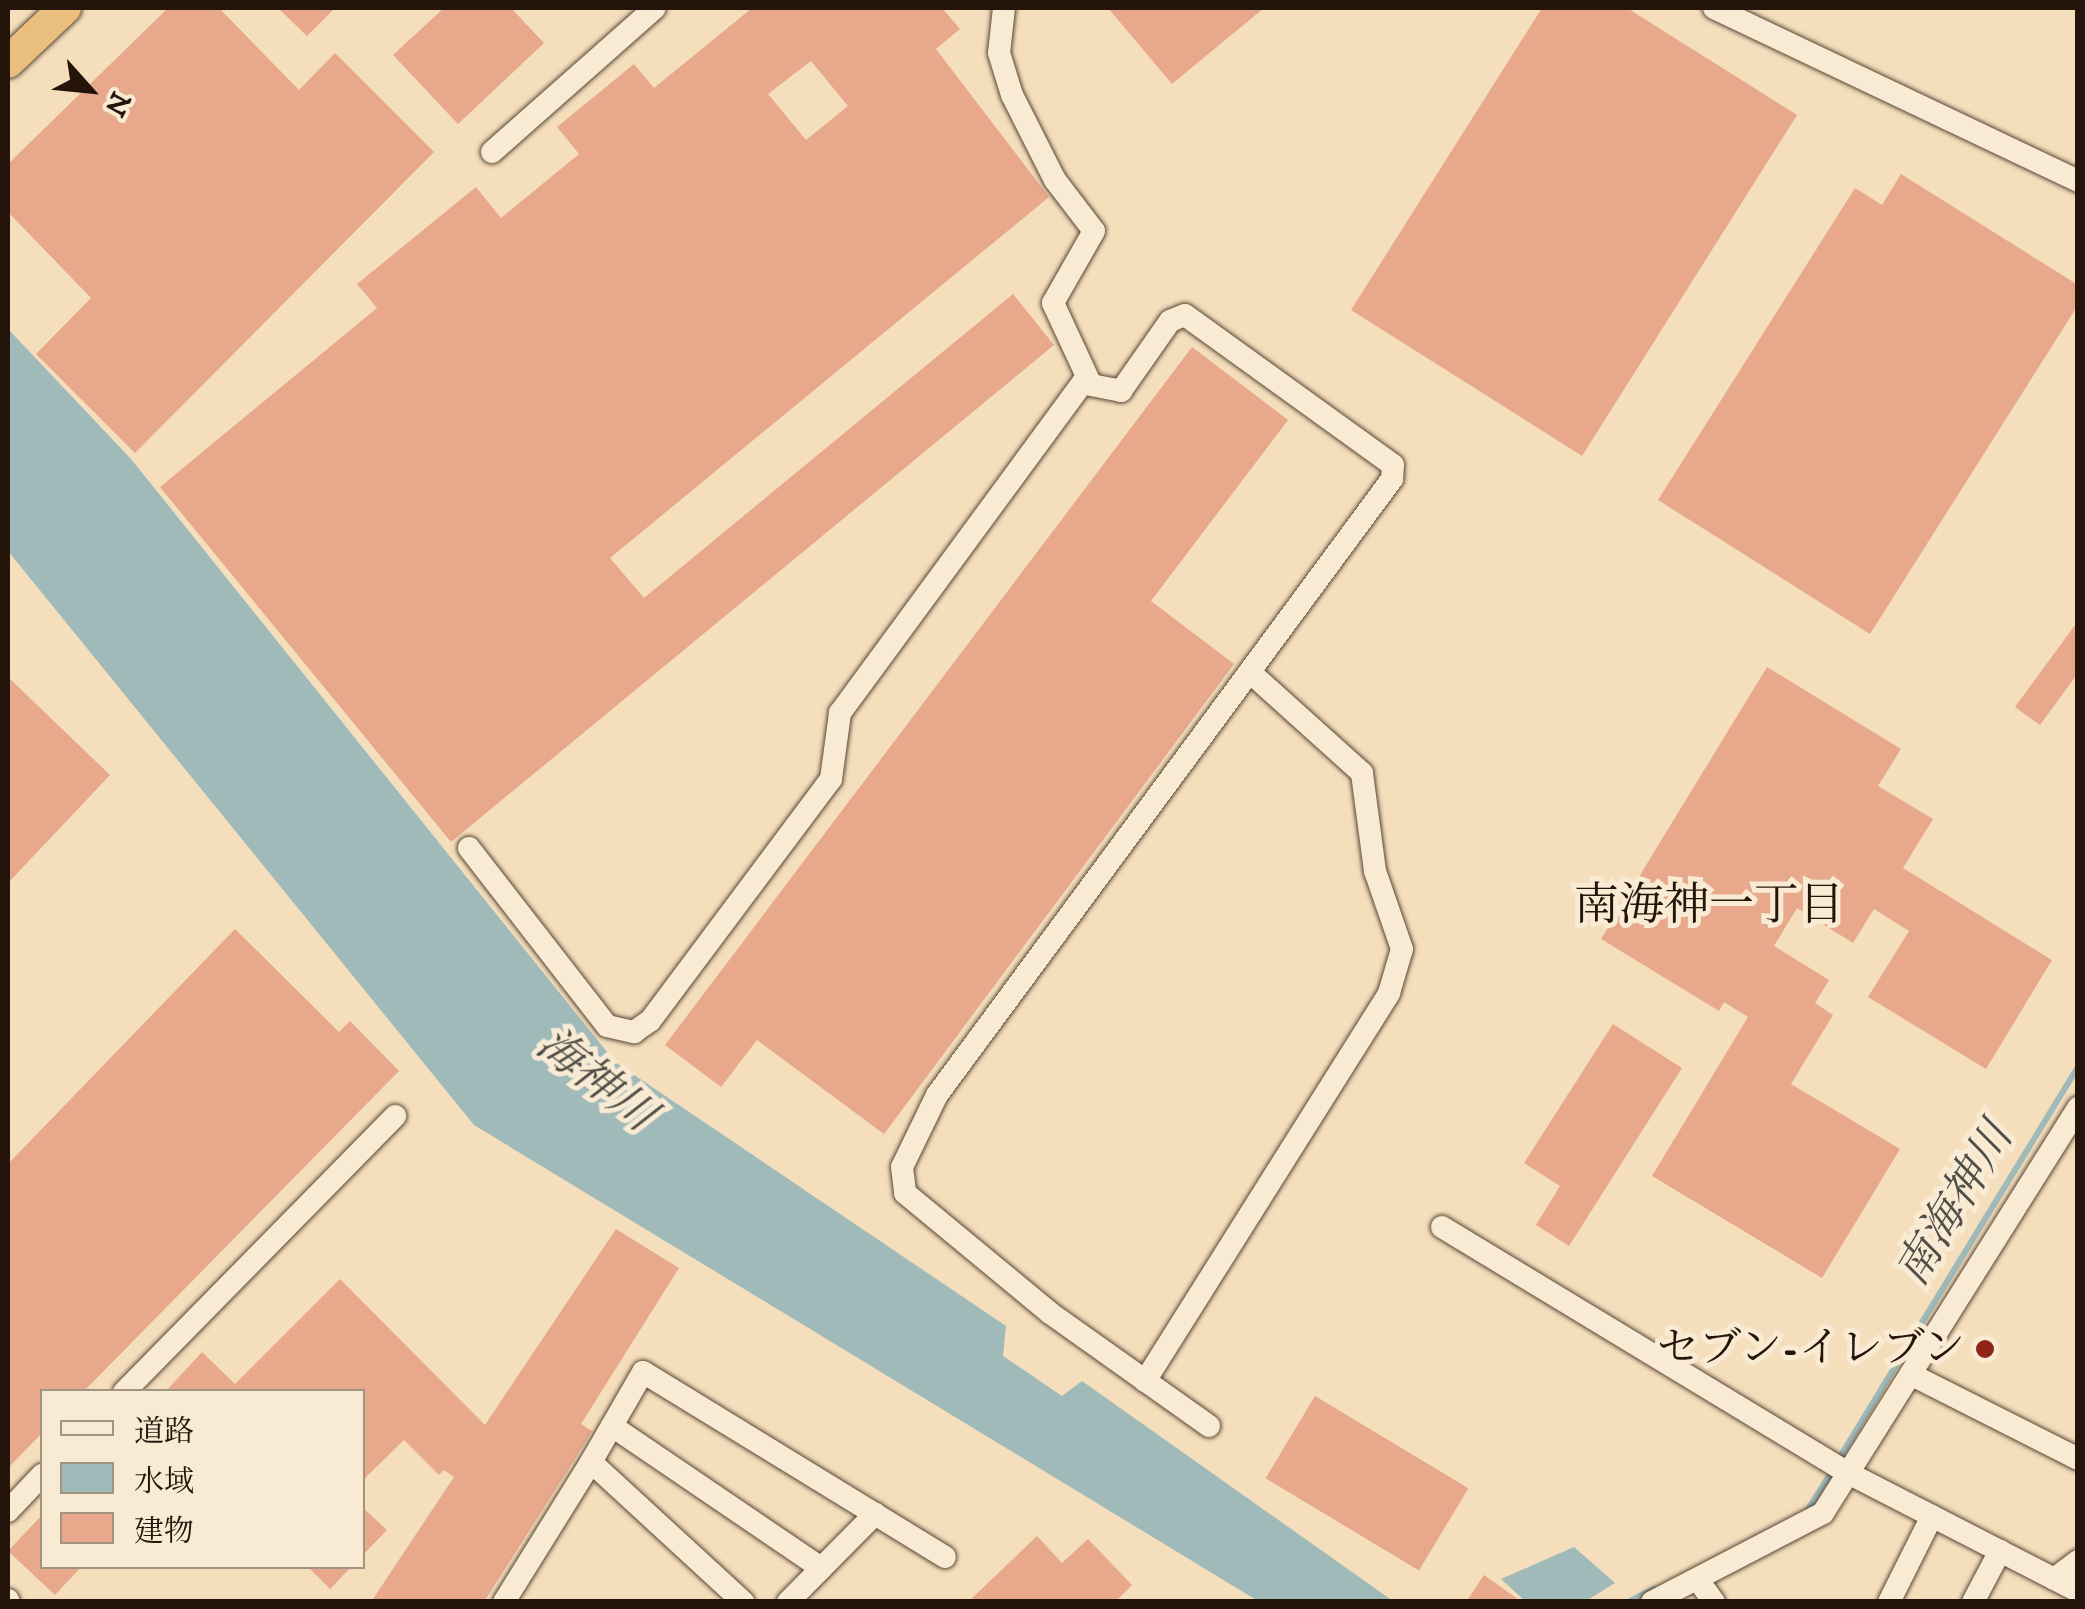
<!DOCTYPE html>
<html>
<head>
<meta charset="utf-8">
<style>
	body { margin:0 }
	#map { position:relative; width:2085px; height:1609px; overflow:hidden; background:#f4debc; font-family:"IM FELL DW Pica","Noto Serif JP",serif }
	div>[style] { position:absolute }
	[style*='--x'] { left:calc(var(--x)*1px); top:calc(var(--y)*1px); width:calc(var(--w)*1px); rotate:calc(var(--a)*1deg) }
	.water>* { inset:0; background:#9fbab9 }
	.stream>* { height:6px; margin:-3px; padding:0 3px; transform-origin:3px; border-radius:3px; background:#9fbab9 }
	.building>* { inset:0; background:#e7a88b; transform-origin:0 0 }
	.roads { filter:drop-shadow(0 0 2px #584636) drop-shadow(0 0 2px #584636) }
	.minor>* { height:22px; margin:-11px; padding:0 11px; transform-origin:11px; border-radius:11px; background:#f8ead3 }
	.highway>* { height:32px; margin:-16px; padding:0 16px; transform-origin:16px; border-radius:16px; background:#eabf7e }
	.dots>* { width:28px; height:28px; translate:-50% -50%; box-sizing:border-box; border:5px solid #f8ead3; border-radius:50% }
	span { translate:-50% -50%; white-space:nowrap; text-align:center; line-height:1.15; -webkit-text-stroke:10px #f8ead3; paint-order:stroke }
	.poi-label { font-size:42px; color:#241409 }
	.right { translate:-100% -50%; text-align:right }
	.neighbourhood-label { font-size:45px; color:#241409 }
	.water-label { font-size:45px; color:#4f4e47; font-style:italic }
	.frame { position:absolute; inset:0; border:10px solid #241409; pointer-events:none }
	.legend { position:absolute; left:40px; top:1389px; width:325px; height:180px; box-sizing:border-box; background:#f8ead3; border:2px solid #a39482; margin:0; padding:12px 18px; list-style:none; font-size:30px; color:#241409 }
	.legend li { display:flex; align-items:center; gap:20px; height:50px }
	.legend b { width:50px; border:2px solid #a39482 }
	.north { position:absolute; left:40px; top:40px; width:100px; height:100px; -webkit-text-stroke:8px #f8ead3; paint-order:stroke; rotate:117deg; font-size:28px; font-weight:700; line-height:40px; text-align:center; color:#241409 }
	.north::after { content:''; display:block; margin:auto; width:35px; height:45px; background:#241409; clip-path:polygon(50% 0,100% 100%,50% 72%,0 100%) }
</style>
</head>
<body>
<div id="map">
	<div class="water">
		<div style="clip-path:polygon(8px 329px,131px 459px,615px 1062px,1006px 1326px,1003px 1356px,1062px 1396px,1082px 1381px,1393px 1601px,1258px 1601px,474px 1125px,8px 551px)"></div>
		<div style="clip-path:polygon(1574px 1547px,1615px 1583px,1586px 1601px,1525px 1601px,1501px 1579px)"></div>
	</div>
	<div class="stream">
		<div style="--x:1838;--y:1460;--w:460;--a:-58.6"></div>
		<div style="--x:1807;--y:1511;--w:47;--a:-58"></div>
		<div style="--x:1628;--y:1602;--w:29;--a:-27"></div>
	</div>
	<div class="building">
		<div style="clip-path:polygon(168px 8px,219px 8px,299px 90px,335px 53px,434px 152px,135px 453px,36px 354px,91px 298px,8px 212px,8px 164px)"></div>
		<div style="clip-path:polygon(278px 8px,335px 8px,307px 36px)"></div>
		<div style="clip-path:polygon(444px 8px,511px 8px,544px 43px,458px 124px,393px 55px)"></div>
		<div style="clip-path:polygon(evenodd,752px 8px,942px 8px,960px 29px,936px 49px,1049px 197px,610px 558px,644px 598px,1013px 294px,1054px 345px,451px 842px,160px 487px,377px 308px,357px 284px,476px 187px,501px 218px,579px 154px,557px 127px,634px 64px,654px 88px,752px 8px,811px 61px,848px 106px,806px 140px,768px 94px,811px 61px)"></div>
		<div style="clip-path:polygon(1108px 8px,1264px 8px,1172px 84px)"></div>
		<div style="clip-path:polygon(1542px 8px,1627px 8px,1797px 115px,1582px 456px,1351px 310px)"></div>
		<div style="clip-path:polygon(1901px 174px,2078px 285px,2078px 305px,1870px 634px,1658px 500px,1855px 188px,1882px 205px)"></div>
		<div style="clip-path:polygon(1192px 347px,1288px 420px,1151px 601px,1234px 664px,884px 1134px,757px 1040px,721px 1087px,665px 1045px)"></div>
		<div style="clip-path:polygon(2078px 621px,2078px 673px,2040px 725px,2015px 707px)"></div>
		<div style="clip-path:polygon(1767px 667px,1901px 749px,1878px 786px,1933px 819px,1903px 868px,2052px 960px,1986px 1069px,1868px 997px,1909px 931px,1874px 909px,1853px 943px,1797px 908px,1774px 946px,1829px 980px,1815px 1003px,1833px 1015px,1791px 1084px,1900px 1149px,1822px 1278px,1652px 1176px,1748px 1017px,1724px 1002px,1719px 1011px,1601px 939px)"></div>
		<div style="clip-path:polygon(8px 677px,110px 775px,8px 883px)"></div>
		<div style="clip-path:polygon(235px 929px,339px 1032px,350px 1021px,399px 1071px,83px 1392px,42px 1392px,42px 1433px,8px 1468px,8px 1164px)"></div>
		<div style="clip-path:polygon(1613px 1024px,1682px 1068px,1569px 1246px,1536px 1225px,1560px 1186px,1524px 1163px)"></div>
		<div style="clip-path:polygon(616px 1229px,679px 1268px,581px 1424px,592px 1431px,578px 1454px,484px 1602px,371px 1602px,454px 1477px,444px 1470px,439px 1475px,404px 1440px,362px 1481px,362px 1392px,165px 1392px,202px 1352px,235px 1384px,340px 1279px,485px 1425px)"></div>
		<div style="left:1315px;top:1396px;width:179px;height:96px;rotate:31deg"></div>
		<div style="clip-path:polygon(362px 1507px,387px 1530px,362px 1556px)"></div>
		<div style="clip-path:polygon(42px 1515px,42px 1566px,82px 1566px,55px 1595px,8px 1551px)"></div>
		<div style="clip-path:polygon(1037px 1536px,1062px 1563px,1088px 1539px,1132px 1585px,1115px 1602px,968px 1602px)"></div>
		<div style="clip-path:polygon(307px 1566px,352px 1566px,330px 1589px)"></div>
		<div style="clip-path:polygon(1484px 1575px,1522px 1602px,1466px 1602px)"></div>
	</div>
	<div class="roads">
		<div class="minor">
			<div style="--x:1004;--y:8;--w:45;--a:96.3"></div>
			<div style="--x:999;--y:53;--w:44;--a:72.8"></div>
			<div style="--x:1012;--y:95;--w:95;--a:63.2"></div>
			<div style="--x:1055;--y:180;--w:64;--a:52.6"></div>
			<div style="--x:1094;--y:231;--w:83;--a:119.7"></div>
			<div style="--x:1053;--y:303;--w:90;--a:65.1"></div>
			<div style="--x:1091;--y:385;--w:31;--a:11"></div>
			<div style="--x:1121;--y:391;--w:85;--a:-55"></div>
			<div style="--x:1170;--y:321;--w:16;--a:-22"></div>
			<div style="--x:1185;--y:315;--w:256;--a:35.8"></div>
			<div style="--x:1393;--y:465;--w:14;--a:94"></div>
			<div style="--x:1392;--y:479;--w:766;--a:126.45"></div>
			<div style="--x:937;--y:1095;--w:80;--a:115.9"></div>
			<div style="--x:902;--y:1167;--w:26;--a:83"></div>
			<div style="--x:905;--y:1193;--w:188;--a:39.6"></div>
			<div style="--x:1050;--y:1313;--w:195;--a:35.4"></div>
			<div style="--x:1714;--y:8;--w:403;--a:25.4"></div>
			<div style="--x:492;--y:152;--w:217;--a:-41.5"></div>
			<div style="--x:469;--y:848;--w:225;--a:52.2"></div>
			<div style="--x:607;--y:1026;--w:28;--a:13"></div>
			<div style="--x:634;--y:1032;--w:19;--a:-35"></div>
			<div style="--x:650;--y:1021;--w:302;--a:-53.2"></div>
			<div style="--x:831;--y:779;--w:67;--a:-82.2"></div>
			<div style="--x:840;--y:713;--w:416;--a:-53.7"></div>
			<div style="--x:1442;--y:1227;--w:477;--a:31.2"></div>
			<div style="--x:1850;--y:1474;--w:256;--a:27.2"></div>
			<div style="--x:1912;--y:1375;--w:186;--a:26.8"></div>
			<div style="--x:1145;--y:1381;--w:458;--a:-57.8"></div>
			<div style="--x:1389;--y:993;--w:46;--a:-73.5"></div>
			<div style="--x:1402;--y:949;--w:83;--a:-109.1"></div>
			<div style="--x:1375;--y:871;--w:99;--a:-97.6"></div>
			<div style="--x:1362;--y:773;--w:151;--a:-138"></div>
			<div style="--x:124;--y:1392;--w:387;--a:-45.5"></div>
			<div style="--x:612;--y:1426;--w:253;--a:34.2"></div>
			<div style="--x:591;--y:1462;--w:104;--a:-60"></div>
			<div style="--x:643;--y:1372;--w:354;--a:31.5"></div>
			<div style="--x:8;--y:1511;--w:50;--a:-46.6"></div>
			<div style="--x:2054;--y:1579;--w:30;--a:-37"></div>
			<div style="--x:1698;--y:1580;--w:27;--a:54"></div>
			<div style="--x:8;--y:1600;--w:2;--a:63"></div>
			<div style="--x:504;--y:1602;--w:165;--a:-58.1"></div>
			<div style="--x:591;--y:1462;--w:207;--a:42.6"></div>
			<div style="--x:788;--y:1602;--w:124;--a:-45.3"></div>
			<div style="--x:1652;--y:1602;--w:193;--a:-27.5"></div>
			<div style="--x:1823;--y:1513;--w:479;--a:-57.8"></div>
			<div style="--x:1889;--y:1602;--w:96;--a:-63.4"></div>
			<div style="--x:1973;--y:1602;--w:58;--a:-62.1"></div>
		</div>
		<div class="highway">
			<div style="--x:8;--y:62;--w:79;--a:-43.5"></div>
		</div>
	</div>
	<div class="dots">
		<div style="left:1985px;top:1349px;background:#8f2418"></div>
	</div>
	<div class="poi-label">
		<span class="right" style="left:1965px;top:1349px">セブン-イレブン</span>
	</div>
	<div class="neighbourhood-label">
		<span style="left:1709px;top:907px">南海神一丁目</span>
	</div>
	<div class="water-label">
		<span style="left:595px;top:1081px;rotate:38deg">海神川</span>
		<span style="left:1956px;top:1205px;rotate:-59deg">南海神川</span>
	</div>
	<div class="frame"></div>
	<ul class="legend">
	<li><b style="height:12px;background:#f8ead3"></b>道路</li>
	<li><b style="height:28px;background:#9fbab9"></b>水域</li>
	<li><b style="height:28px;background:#e7a88b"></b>建物</li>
	</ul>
	<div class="north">N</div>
</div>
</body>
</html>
